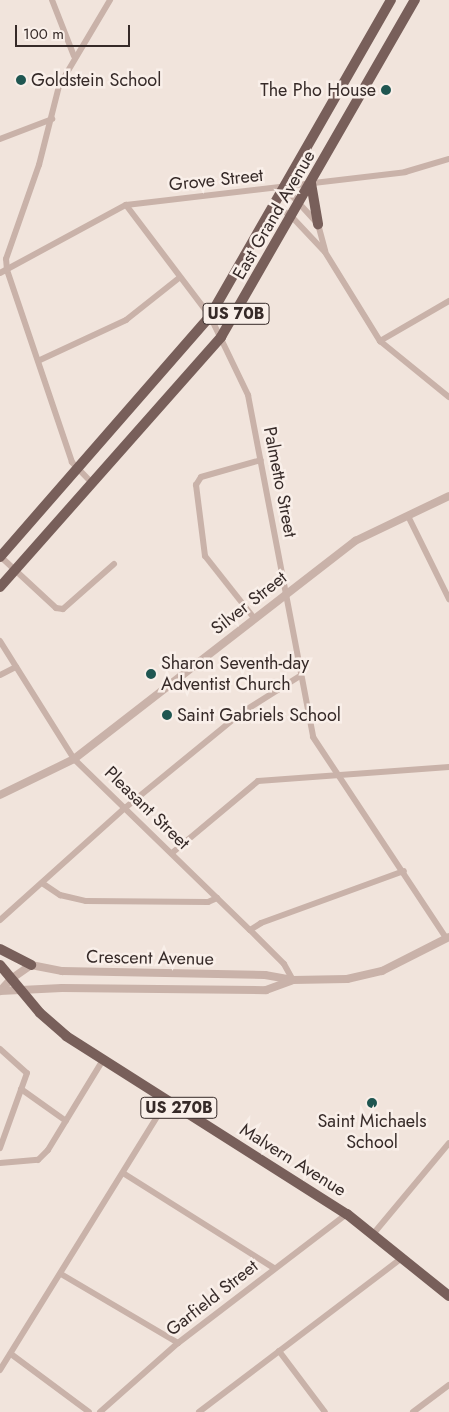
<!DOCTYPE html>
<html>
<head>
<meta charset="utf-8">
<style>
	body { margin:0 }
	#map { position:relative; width:449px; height:1412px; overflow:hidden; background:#f1e4dc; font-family:Jost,sans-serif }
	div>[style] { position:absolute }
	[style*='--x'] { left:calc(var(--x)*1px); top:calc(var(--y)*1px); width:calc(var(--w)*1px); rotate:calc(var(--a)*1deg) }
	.minor>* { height:6px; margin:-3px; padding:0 3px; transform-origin:3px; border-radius:3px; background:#c9b2a9 }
	.tertiary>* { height:8px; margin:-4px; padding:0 4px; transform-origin:4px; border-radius:4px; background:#c9b2a9 }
	.primary>* { height:10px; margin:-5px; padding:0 5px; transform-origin:5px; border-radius:5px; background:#785f5a }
	.dots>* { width:14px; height:14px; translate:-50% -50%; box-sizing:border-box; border:2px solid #f9efe9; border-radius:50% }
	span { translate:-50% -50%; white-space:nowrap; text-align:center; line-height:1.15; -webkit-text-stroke:5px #f9efe9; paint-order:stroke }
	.shield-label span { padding:1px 4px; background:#f9efe9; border:1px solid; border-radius:4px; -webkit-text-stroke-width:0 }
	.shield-label { font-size:16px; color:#362a28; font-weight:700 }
	.poi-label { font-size:18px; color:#362a28 }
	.left { translate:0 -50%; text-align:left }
	.right { translate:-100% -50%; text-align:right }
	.street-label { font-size:18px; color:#362a28 }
	.scale { position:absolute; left:15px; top:25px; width:115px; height:22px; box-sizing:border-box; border:2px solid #362a28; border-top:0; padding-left:6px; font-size:15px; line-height:18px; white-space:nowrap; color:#362a28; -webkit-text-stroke:4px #f9efe9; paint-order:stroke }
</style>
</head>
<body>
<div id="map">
	<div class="minor">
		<div style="--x:52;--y:0;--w:60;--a:68.6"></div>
		<div style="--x:0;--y:139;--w:56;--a:-21"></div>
		<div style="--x:285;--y:188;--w:49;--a:47.5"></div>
		<div style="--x:318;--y:224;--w:28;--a:75"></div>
		<div style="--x:126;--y:205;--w:139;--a:52.9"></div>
		<div style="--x:210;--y:316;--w:88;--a:64.3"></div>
		<div style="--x:248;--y:395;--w:348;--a:79.2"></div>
		<div style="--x:313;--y:737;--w:241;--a:56.5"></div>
		<div style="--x:275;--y:205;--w:21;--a:35"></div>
		<div style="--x:292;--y:217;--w:48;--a:46.7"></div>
		<div style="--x:325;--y:252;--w:105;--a:58.3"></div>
		<div style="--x:380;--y:341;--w:89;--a:39.1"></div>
		<div style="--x:0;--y:273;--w:143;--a:-28.4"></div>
		<div style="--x:126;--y:205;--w:281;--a:-6.7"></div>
		<div style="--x:405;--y:172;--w:46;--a:-16.5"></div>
		<div style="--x:380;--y:341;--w:80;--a:-30.1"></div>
		<div style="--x:40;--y:360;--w:95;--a:-24.9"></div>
		<div style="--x:126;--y:320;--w:68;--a:-38.4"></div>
		<div style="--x:92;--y:483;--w:29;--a:-134"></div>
		<div style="--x:72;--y:462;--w:203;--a:-108.7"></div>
		<div style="--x:7;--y:270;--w:11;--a:-95"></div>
		<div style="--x:6;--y:259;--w:100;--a:-70.7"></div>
		<div style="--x:39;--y:165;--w:81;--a:-75.8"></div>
		<div style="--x:59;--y:86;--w:100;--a:-59.3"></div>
		<div style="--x:408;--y:516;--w:93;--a:63.7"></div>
		<div style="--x:1;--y:557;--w:75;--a:42.8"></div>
		<div style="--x:56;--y:608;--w:7;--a:8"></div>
		<div style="--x:63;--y:609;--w:68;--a:-41.4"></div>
		<div style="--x:254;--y:618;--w:79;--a:-128.3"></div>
		<div style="--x:205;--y:556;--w:72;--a:-97.2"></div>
		<div style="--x:196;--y:485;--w:9;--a:-58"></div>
		<div style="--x:201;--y:477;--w:62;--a:-15.8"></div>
		<div style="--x:0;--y:641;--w:139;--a:57.9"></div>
		<div style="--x:74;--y:759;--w:245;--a:44.2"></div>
		<div style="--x:250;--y:930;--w:48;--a:45"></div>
		<div style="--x:284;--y:964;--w:18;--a:61"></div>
		<div style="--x:0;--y:675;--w:18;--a:-27"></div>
		<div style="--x:172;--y:853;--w:112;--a:-39.9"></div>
		<div style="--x:258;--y:781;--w:192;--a:-4.2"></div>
		<div style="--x:42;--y:883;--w:22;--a:34"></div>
		<div style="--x:60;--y:895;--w:27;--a:13"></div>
		<div style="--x:86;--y:901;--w:122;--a:0.5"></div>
		<div style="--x:208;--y:902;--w:10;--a:-24"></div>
		<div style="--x:0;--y:920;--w:168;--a:-41.9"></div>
		<div style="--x:125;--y:808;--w:150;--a:-39.3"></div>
		<div style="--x:241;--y:713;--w:70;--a:-32.1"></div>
		<div style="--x:250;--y:930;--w:13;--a:-32"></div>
		<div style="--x:261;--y:923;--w:152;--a:-20"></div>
		<div style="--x:0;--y:1049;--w:36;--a:42"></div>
		<div style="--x:27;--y:1073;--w:80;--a:109.8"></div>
		<div style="--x:21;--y:1089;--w:55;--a:35.4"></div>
		<div style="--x:0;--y:1163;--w:38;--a:-5"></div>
		<div style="--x:38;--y:1160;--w:14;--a:-45"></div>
		<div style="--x:48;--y:1150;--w:105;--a:-58.6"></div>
		<div style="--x:123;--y:1173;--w:178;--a:32.2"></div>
		<div style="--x:374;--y:1233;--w:117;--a:-50.2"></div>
		<div style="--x:61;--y:1274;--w:136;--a:30.5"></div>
		<div style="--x:279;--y:1351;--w:76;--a:53"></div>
		<div style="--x:11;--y:1354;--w:97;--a:36.6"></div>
		<div style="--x:0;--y:1370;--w:317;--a:-58.2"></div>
		<div style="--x:100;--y:1412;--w:104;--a:-41.5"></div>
		<div style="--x:178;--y:1343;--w:213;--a:-37.4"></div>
		<div style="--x:199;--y:1412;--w:256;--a:-37.2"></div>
		<div style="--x:413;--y:1412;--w:45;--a:-36.9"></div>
	</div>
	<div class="tertiary">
		<div style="--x:0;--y:795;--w:82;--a:-25.9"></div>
		<div style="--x:74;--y:759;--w:356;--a:-37.8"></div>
		<div style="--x:355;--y:541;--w:104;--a:-25.6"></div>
		<div style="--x:0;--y:991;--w:16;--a:-47"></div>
		<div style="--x:11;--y:979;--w:24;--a:-35"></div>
		<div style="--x:31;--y:965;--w:32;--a:11"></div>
		<div style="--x:62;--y:971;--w:203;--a:1.1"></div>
		<div style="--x:265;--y:975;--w:28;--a:10"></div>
		<div style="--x:293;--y:980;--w:54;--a:-1.1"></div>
		<div style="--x:347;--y:979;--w:36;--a:-13"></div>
		<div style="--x:382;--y:971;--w:75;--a:-26.9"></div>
		<div style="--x:0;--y:991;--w:62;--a:-2.8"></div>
		<div style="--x:62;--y:988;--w:204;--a:0.6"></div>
		<div style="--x:266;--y:990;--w:27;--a:-20"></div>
	</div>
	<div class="primary">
		<div style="--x:311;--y:183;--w:42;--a:80.3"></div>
		<div style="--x:0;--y:557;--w:320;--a:-48.9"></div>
		<div style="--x:210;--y:316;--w:364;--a:-60.2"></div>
		<div style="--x:0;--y:587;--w:334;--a:-48.5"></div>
		<div style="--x:221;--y:337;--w:389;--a:-60.1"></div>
		<div style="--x:0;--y:949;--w:35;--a:27"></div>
		<div style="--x:0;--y:965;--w:62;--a:50.2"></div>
		<div style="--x:40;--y:1013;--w:35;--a:41"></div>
		<div style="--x:66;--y:1036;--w:333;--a:32.4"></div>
		<div style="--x:347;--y:1214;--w:131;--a:38.8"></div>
	</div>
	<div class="dots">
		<div style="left:21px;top:80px;background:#1f5651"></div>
		<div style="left:386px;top:90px;background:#1f5651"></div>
		<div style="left:151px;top:674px;background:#1f5651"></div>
		<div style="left:167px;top:715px;background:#1f5651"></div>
		<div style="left:372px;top:1103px;background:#1f5651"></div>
	</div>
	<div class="shield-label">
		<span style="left:236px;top:314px">US 70B</span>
		<span style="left:179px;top:1108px">US 270B</span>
	</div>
	<div class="poi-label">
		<span class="left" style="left:31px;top:80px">Goldstein School</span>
		<span class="right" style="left:376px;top:90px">The Pho House</span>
		<span class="left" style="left:161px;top:674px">Sharon Seventh-day<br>Adventist Church</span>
		<span class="left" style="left:177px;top:715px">Saint Gabriels School</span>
		<span style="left:372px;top:1132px">Saint Michaels<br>School</span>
	</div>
	<div class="street-label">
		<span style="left:216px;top:180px;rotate:-6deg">Grove Street</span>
		<span style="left:274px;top:215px;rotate:-60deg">East Grand Avenue</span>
		<span style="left:280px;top:482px;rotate:79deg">Palmetto Street</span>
		<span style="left:249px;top:603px;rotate:-38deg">Silver Street</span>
		<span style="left:147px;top:808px;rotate:44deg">Pleasant Street</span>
		<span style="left:150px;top:958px;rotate:1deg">Crescent Avenue</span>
		<span style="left:293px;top:1160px;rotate:32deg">Malvern Avenue</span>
		<span style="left:212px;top:1298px;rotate:-38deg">Garfield Street</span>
	</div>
	<div class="scale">100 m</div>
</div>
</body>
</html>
